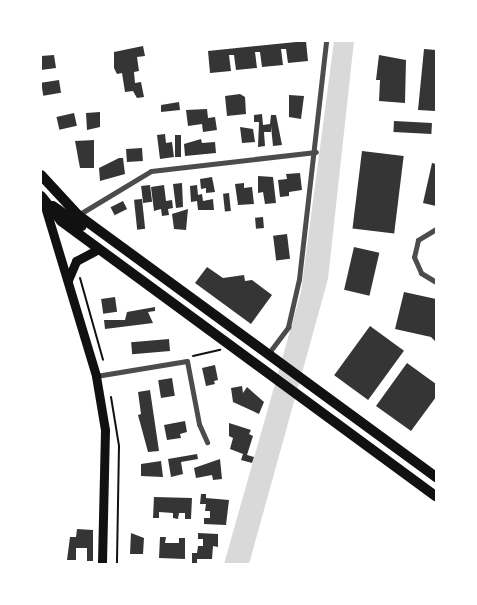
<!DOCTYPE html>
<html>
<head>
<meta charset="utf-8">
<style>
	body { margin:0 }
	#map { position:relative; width:477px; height:605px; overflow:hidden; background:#fff; font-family:Montserrat,sans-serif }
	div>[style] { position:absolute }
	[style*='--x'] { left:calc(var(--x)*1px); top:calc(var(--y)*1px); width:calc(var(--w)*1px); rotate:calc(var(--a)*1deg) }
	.water>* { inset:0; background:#d9d9d9 }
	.building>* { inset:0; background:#353535; transform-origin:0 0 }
	.path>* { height:2px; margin:-1px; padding:0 1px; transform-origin:1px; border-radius:1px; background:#111 }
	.minor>* { height:5px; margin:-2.5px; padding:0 2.5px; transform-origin:2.5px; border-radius:2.5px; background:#4c4c4c }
	.secondary>* { height:9px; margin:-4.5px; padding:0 4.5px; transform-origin:4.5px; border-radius:4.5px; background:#111 }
	.primary>* { height:10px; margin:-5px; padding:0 5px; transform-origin:5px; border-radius:5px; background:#111 }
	span { translate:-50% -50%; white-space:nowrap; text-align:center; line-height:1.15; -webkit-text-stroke:5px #fff; paint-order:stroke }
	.frame { position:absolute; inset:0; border:42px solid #fff; pointer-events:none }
</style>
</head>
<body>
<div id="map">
	<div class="water">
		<div style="clip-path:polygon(334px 41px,354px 41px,328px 279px,249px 564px,224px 564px,301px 292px)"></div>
	</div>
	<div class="building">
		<div style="clip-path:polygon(306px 41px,308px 61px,288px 63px,286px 49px,281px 49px,283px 65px,262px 67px,260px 52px,255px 52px,257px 68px,236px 70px,234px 55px,229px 55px,231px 71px,210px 73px,208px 51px)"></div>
		<div style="clip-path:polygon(143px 46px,145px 56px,137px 57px,139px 71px,134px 72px,135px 83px,141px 82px,144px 97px,137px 98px,133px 91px,125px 92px,122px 73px,117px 74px,114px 68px,114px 52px)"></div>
		<div style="clip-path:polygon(424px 49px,436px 50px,435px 111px,418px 110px)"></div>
		<div style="clip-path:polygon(54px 55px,56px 68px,41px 70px,41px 56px)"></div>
		<div style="clip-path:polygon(379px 55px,406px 60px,405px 103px,379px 101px,380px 80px,376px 80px)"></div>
		<div style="left:59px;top:80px;width:13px;height:18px;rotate:81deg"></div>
		<div style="clip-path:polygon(240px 94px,245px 97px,246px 114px,227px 116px,225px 96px)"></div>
		<div style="clip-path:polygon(289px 95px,304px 96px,301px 119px,289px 117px)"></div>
		<div style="clip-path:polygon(179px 102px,180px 110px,161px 112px,161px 105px)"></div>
		<div style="clip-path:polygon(207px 109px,208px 118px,215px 117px,217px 130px,203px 132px,202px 124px,188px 126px,186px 110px)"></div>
		<div style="clip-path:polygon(100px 112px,100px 127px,87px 130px,86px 113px)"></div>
		<div style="left:74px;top:113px;width:13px;height:18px;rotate:77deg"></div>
		<div style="clip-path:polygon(262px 114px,263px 125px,270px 124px,271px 115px,276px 115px,282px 145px,273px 146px,271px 126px,271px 132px,264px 132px,265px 146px,258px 147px,259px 122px,254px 122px,254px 115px)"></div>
		<div style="left:394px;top:121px;width:38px;height:11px;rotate:3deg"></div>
		<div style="clip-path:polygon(240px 127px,253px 129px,255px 142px,242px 143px)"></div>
		<div style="clip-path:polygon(165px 134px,166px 143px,172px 142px,174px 157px,160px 159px,157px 135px)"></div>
		<div style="left:175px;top:135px;width:6px;height:22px"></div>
		<div style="clip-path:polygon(201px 139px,202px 143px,215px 142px,216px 153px,185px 156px,184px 144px)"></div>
		<div style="clip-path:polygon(94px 140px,94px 168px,80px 168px,75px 141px)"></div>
		<div style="left:142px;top:148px;width:13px;height:16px;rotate:86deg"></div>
		<div style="left:362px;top:151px;width:42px;height:78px;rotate:7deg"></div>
		<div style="clip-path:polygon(119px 158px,123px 158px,125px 174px,100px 181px,99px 168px)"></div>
		<div style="clip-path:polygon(432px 163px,436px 164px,436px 206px,423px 203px)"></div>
		<div style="clip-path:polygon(300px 173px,302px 190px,289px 192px,289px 196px,280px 197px,278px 180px,287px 179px,286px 174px)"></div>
		<div style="clip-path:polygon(258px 176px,273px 177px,276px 203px,265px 204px,263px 192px,258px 193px)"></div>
		<div style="clip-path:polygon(212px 177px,215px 192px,206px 193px,206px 188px,201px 189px,200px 179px)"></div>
		<div style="clip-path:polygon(182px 183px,183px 207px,176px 208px,173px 184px)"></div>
		<div style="clip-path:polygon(244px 183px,244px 188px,252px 187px,254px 204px,238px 205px,235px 184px)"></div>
		<div style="left:150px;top:185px;width:17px;height:9px;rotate:83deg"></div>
		<div style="clip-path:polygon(164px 185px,166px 201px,172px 200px,173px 208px,168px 209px,169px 215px,162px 216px,161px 209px,154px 211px,151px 187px)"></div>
		<div style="clip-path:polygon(197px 185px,198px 195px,202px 194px,203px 201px,213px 199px,214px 210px,198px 210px,197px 201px,191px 202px,190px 186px)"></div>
		<div style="left:229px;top:193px;width:18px;height:6px;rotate:84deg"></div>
		<div style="left:142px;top:199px;width:30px;height:8px;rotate:84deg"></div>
		<div style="left:123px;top:201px;width:9px;height:14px;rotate:63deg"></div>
		<div style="clip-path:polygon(188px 209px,186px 230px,174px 229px,172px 214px)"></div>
		<div style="left:263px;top:217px;width:11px;height:8px;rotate:85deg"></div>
		<div style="left:287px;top:234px;width:25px;height:14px;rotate:83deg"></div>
		<div style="left:354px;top:247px;width:26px;height:44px;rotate:13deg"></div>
		<div style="clip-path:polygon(207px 267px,223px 278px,244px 275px,245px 281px,252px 280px,272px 295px,251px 324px,195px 283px)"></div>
		<div style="clip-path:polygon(404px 292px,436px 299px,436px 342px,431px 337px,395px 329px)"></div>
		<div style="left:115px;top:297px;width:15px;height:14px;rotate:82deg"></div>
		<div style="clip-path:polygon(155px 307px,155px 311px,148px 312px,153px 323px,105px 329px,104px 320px,125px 320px,127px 312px)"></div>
		<div style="left:370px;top:326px;width:42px;height:61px;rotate:36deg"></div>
		<div style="left:169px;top:339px;width:12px;height:38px;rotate:85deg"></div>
		<div style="clip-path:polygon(407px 363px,436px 384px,436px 397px,411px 431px,376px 406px)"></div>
		<div style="clip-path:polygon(215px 365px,218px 380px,214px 381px,215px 384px,206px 386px,202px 368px)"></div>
		<div style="left:172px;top:378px;width:18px;height:14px;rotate:81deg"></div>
		<div style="clip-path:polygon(242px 386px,243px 393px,247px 387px,264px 402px,259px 414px,233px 402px,231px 388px)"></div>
		<div style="clip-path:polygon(150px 390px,159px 451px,148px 452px,138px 415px,141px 414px,138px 392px)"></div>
		<div style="clip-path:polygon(185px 421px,187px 432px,180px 434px,181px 438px,167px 440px,164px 425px)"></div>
		<div style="clip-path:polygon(229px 423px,251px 430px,249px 434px,253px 436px,247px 455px,254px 457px,252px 463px,241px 460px,243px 454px,230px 449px,233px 438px,229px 436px)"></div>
		<div style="clip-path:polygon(197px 454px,198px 459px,181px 462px,183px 474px,171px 477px,168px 459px)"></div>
		<div style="clip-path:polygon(220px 459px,222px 479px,213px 480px,212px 475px,196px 478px,194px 468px)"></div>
		<div style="clip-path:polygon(161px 461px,163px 477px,141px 476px,141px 464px)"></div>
		<div style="clip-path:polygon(201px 494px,206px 494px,206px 498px,229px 500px,226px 525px,204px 524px,204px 518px,210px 518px,210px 511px,205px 511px,206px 504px,200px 504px)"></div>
		<div style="clip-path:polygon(154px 497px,192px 498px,191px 519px,185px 519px,185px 513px,179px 513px,178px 519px,173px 518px,173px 513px,159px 512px,159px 518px,153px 518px)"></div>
		<div style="clip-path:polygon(77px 529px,93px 530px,93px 561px,87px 561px,87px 548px,76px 548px,76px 560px,67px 560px,70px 537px,76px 537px)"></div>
		<div style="clip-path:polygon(131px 533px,144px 538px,143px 554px,130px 554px)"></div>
		<div style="clip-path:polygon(198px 533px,218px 534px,218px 547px,213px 546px,212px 559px,197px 559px,197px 563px,192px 563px,192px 553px,197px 553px,198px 546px,203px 546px,203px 539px,198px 539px)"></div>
		<div style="clip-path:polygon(160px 537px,166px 537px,165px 543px,179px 543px,179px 538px,185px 538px,185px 559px,159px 558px)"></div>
	</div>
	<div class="path">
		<div style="--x:80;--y:278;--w:85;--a:74.3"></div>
		<div style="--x:193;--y:356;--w:28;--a:-13"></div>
		<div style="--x:111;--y:397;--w:50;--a:80.7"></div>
		<div style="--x:119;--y:446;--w:118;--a:91"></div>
	</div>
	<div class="minor">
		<div style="--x:78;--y:215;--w:85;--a:-31.1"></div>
		<div style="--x:151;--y:171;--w:166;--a:-6.6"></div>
		<div style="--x:436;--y:229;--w:21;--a:149"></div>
		<div style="--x:418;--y:240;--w:17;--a:103"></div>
		<div style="--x:414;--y:257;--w:17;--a:66"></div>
		<div style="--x:421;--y:273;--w:17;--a:31"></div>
		<div style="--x:268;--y:354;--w:34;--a:-53"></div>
		<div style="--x:288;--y:327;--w:49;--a:-77.1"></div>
		<div style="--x:299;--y:279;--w:240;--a:-83.5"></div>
		<div style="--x:96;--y:376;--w:92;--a:-9.4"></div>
		<div style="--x:187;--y:361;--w:64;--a:79.2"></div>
		<div style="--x:199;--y:424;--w:20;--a:66"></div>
	</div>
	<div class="secondary">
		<div style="--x:43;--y:200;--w:184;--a:73.2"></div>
		<div style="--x:96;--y:376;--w:55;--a:80.5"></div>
		<div style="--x:105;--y:430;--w:134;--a:91.3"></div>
		<div style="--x:68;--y:280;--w:21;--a:-67"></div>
		<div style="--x:76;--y:261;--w:26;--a:-28"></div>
	</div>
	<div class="primary">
		<div style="--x:41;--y:175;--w:54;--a:47.2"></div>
		<div style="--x:78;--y:215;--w:444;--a:36.2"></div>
		<div style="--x:41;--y:196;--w:32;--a:51"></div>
		<div style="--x:61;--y:221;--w:465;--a:36.3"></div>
		<div style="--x:53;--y:206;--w:35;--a:35"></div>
	</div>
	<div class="frame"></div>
</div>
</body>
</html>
